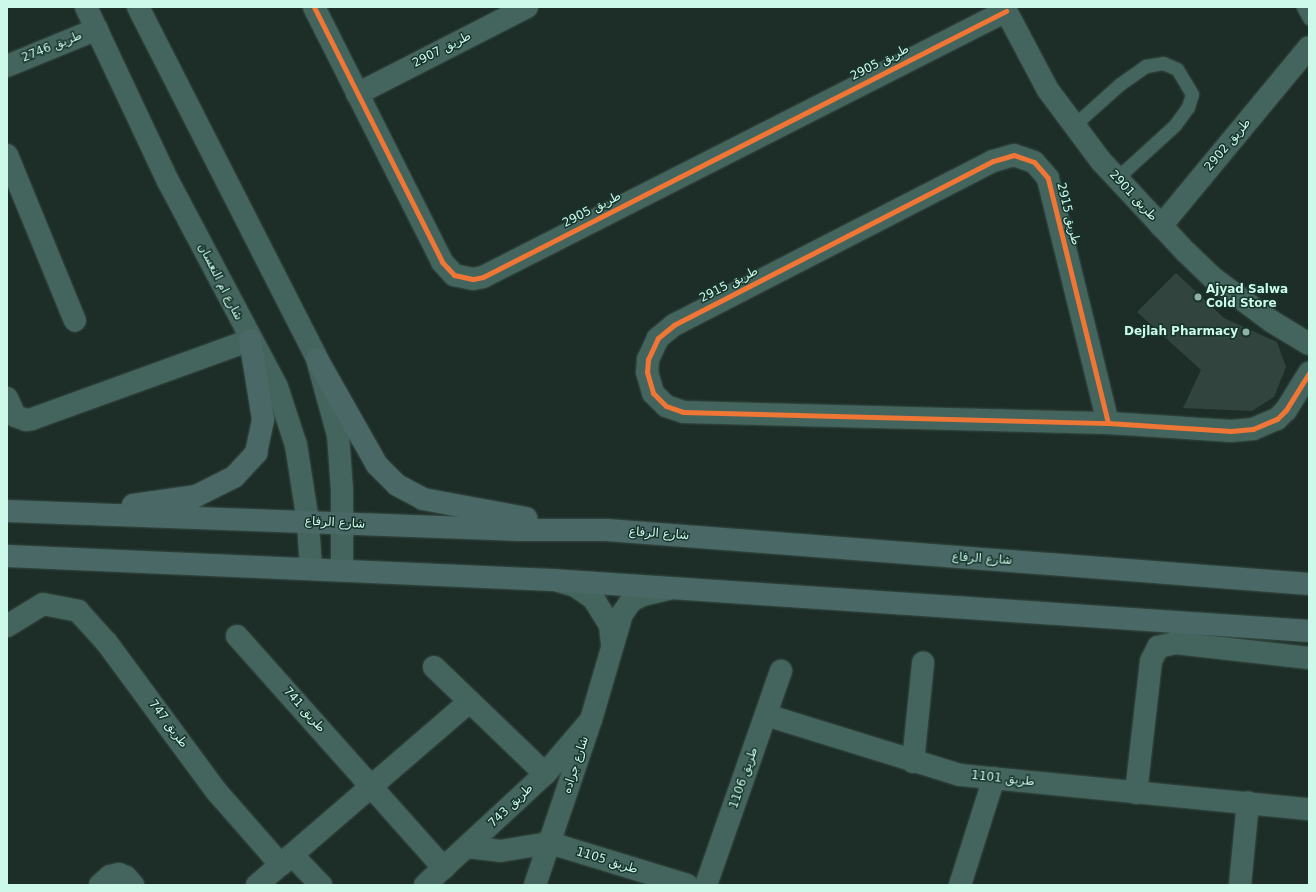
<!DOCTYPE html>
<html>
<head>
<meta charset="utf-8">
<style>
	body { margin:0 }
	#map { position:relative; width:1316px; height:892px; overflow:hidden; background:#1d2d28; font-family:"DejaVu Sans","Noto Sans Arabic",sans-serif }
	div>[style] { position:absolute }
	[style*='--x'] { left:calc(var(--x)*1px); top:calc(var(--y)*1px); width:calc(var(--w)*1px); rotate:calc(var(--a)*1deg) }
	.building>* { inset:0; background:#31443e }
	.roads { filter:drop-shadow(0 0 1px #374b44) drop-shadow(0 0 1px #374b44) }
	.service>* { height:13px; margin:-6.5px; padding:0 6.5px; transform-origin:6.5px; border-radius:6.5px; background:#44655d }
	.minor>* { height:22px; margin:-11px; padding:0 11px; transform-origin:11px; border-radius:11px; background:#44655d }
	.tertiary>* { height:22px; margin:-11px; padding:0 11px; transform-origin:11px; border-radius:11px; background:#44655d }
	.secondary>* { height:22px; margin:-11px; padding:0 11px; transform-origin:11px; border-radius:11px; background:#44655d }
	.primary>* { height:22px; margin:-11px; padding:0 11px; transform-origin:11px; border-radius:11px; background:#4a6966 }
	.cycleway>* { height:5px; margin:-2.5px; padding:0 2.5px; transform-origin:2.5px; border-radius:2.5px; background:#f07635 }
	.dots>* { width:11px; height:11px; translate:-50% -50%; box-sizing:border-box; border:2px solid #16342b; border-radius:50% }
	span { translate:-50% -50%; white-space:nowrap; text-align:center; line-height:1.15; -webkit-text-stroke:3px #16342b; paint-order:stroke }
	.street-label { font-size:12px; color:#ccf9ea }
	.poi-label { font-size:12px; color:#ccf9ea; font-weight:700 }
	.left { translate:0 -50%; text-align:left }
	.right { translate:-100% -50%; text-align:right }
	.frame { position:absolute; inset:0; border:8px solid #ccf9ea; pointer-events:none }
</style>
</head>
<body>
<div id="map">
	<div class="building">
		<div style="clip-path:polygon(1176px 273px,1224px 318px,1277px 342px,1286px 367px,1274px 397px,1252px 411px,1183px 408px,1201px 370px,1137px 312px)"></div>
	</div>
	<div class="roads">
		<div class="service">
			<div style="--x:1303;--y:7;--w:13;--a:61"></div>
			<div style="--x:1073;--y:126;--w:63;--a:-41.8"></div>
			<div style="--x:1120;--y:84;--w:32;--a:-35"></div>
			<div style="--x:1146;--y:66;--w:17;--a:-10"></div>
			<div style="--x:1163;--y:63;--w:15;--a:23"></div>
			<div style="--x:1177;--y:69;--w:29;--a:59"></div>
			<div style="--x:1192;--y:94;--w:14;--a:107"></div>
			<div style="--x:1188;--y:107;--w:22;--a:126"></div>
			<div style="--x:1175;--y:125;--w:79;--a:137.6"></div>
		</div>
		<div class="minor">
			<div style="--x:314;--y:7;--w:285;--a:63.3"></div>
			<div style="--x:442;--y:262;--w:18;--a:47"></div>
			<div style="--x:454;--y:275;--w:19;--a:12"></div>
			<div style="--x:473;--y:279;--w:10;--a:-11"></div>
			<div style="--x:483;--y:277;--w:587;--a:-26.96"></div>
			<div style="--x:1004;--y:7;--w:94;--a:62.1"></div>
			<div style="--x:1048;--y:90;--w:89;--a:53.3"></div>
			<div style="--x:1101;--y:161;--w:125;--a:47"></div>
			<div style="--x:1186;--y:252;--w:36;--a:44"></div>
			<div style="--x:1212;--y:277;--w:74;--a:36.7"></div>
			<div style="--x:1271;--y:321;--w:44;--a:31.2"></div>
			<div style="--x:7;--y:66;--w:97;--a:-22.3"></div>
			<div style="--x:357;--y:94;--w:191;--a:-27.1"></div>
			<div style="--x:7;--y:155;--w:179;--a:67.7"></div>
			<div style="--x:1161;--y:226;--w:232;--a:-50.4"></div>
			<div style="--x:7;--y:398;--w:20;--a:66"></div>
			<div style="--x:15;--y:416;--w:12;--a:20"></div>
			<div style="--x:26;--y:420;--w:6;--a:-9"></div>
			<div style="--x:32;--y:419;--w:232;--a:-19.9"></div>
			<div style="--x:1108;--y:423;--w:252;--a:-103.8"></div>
			<div style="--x:1048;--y:178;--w:21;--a:-131"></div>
			<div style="--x:1034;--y:162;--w:21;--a:-161"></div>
			<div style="--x:1014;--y:155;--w:22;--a:164"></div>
			<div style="--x:993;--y:161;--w:359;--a:152.8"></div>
			<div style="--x:674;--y:325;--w:21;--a:141"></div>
			<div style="--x:658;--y:338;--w:23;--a:115"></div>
			<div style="--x:648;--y:359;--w:13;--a:94"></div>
			<div style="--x:647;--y:372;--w:22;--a:74"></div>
			<div style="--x:653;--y:393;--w:18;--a:45"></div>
			<div style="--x:666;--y:406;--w:18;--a:19"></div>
			<div style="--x:683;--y:412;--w:425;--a:1.5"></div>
			<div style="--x:1108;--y:423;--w:123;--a:3.7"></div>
			<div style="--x:1231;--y:431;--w:22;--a:-5"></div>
			<div style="--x:1253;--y:429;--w:26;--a:-23"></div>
			<div style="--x:1277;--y:419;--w:13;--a:-45"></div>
			<div style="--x:1286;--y:410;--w:44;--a:-58.1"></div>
			<div style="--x:7;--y:626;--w:42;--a:-31.4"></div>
			<div style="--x:43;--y:604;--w:36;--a:11"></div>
			<div style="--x:78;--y:611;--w:43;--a:47.8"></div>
			<div style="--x:107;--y:643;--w:185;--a:53.6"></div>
			<div style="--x:217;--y:792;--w:97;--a:48.8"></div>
			<div style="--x:237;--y:636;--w:311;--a:48.3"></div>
			<div style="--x:434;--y:667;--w:154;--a:43.9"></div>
			<div style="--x:766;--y:715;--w:203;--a:17.2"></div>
			<div style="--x:960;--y:775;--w:351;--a:5.6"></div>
			<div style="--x:913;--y:762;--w:100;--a:-84.2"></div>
			<div style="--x:1136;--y:793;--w:133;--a:-83.5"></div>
			<div style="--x:1151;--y:661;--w:16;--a:-63"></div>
			<div style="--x:1158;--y:647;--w:17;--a:-13"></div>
			<div style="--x:1175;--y:643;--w:135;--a:6.4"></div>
			<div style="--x:468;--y:847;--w:32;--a:7"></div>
			<div style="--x:500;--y:851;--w:51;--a:-9.1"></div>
			<div style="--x:550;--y:843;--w:143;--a:17"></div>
			<div style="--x:292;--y:855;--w:42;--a:46"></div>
			<div style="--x:100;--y:885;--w:13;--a:-42"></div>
			<div style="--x:110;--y:876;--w:9;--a:-13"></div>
			<div style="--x:119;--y:874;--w:8;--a:23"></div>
			<div style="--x:126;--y:877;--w:11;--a:49"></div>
			<div style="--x:257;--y:885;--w:281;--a:-40.8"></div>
			<div style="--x:425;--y:885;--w:163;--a:-42.8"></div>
			<div style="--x:545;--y:774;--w:71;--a:-49.6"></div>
			<div style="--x:706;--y:885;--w:227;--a:-70.7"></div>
			<div style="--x:960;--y:885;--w:112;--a:-72.4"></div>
			<div style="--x:1240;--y:885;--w:83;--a:-84.5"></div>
		</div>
		<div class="tertiary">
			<div style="--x:558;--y:581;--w:18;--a:16"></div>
			<div style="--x:575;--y:586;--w:22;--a:34"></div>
			<div style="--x:593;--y:598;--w:32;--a:58"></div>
			<div style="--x:610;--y:625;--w:20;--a:84"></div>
			<div style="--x:535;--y:885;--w:174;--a:-71.3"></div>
			<div style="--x:591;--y:720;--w:110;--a:-73.7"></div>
			<div style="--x:622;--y:614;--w:16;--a:-55"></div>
			<div style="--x:631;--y:601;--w:13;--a:-27"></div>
			<div style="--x:643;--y:595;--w:26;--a:-13"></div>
		</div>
		<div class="secondary">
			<div style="--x:86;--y:7;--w:192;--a:64.8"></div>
			<div style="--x:168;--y:181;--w:233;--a:62.1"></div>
			<div style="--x:277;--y:387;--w:61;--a:71.9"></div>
			<div style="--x:296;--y:445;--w:78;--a:81.1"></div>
			<div style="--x:308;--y:522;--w:46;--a:86.3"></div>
			<div style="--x:138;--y:7;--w:395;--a:63"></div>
			<div style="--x:317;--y:359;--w:79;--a:74.6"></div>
			<div style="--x:338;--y:435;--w:55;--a:85.8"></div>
			<div style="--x:342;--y:490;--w:80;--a:90"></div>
		</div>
		<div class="primary">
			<div style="--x:317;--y:359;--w:122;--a:60.5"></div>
			<div style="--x:377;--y:465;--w:28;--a:45"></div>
			<div style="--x:397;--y:485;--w:30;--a:28"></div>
			<div style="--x:423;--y:499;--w:105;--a:10.5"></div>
			<div style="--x:133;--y:505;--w:64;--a:-8.1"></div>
			<div style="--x:196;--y:496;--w:42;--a:-26.6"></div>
			<div style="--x:234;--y:477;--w:33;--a:-47"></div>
			<div style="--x:256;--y:453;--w:35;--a:-78"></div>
			<div style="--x:263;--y:419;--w:80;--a:-99.3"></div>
			<div style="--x:7;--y:511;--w:512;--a:2.13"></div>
			<div style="--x:519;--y:530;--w:88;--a:0"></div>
			<div style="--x:607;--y:530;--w:704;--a:4.4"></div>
			<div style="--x:7;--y:556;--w:546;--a:2.52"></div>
			<div style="--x:552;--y:580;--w:759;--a:3.85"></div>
		</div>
	</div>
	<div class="cycleway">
		<div style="--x:314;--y:7;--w:285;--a:63.3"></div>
		<div style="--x:442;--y:262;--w:18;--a:47"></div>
		<div style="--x:454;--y:275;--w:19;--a:12"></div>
		<div style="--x:473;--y:279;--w:10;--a:-11"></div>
		<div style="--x:483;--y:277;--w:587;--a:-26.96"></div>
		<div style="--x:1108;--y:423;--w:252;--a:-103.8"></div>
		<div style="--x:1048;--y:178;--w:21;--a:-131"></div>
		<div style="--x:1034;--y:162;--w:21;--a:-161"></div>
		<div style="--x:1014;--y:155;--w:22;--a:164"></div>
		<div style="--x:993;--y:161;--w:359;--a:152.8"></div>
		<div style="--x:674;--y:325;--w:21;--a:141"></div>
		<div style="--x:658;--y:338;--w:23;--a:115"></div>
		<div style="--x:648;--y:359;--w:13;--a:94"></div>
		<div style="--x:647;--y:372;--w:22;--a:74"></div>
		<div style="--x:653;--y:393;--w:18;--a:45"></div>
		<div style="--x:666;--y:406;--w:18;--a:19"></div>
		<div style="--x:683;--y:412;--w:425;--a:1.5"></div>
		<div style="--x:1108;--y:423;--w:123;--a:3.7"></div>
		<div style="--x:1231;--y:431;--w:22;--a:-5"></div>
		<div style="--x:1253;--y:429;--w:26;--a:-23"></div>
		<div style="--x:1277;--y:419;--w:13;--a:-45"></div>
		<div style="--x:1286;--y:410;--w:44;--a:-58.1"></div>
	</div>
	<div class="dots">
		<div style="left:1198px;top:297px;background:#8fb2a6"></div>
		<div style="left:1246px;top:332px;background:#8fb2a6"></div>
	</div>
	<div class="street-label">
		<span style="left:52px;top:47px;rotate:-22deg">طريق 2746</span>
		<span style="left:442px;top:50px;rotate:-27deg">طريق 2907</span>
		<span style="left:880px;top:63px;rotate:-27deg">طريق 2905</span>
		<span style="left:1228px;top:145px;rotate:-50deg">طريق 2902</span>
		<span style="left:1133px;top:196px;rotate:47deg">طريق 2901</span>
		<span style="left:592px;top:210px;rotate:-27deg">طريق 2905</span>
		<span style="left:1068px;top:214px;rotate:76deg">طريق 2915</span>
		<span style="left:220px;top:282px;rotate:63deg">شارع ام النعسان</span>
		<span style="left:729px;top:285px;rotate:-27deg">طريق 2915</span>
		<span style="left:335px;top:523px;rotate:3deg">شارع الرفاع</span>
		<span style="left:659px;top:534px;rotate:4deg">شارع الرفاع</span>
		<span style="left:982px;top:559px;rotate:4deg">شارع الرفاع</span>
		<span style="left:304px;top:710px;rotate:48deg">طريق 741</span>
		<span style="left:168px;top:724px;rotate:53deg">طريق 747</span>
		<span style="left:576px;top:765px;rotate:-72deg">شارع جراده</span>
		<span style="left:744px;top:778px;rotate:-71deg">طريق 1106</span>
		<span style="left:1003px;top:779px;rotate:6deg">طريق 1101</span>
		<span style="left:511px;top:806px;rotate:-44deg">طريق 743</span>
		<span style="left:607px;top:861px;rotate:17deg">طريق 1105</span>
	</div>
	<div class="poi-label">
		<span class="left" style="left:1206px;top:297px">Ajyad Salwa<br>Cold Store</span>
		<span class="right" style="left:1238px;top:332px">Dejlah Pharmacy</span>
	</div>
	<div class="frame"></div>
</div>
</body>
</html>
